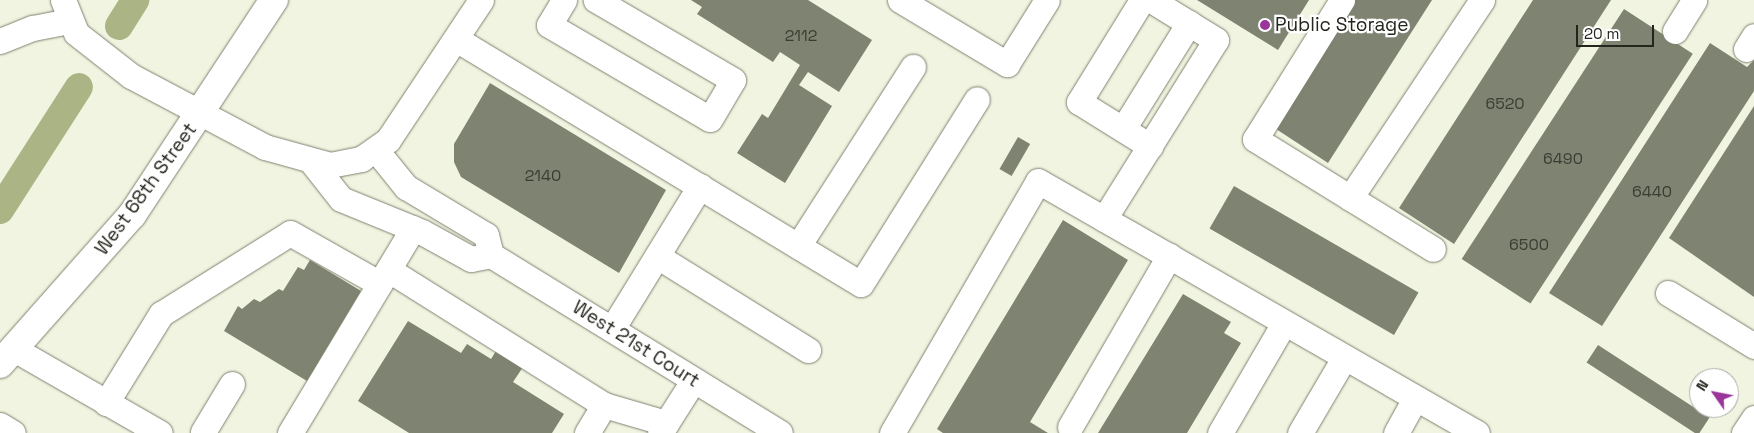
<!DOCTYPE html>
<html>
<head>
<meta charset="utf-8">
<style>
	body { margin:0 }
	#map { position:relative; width:1754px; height:433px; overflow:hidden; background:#f0f4e0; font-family:"Space Grotesk",sans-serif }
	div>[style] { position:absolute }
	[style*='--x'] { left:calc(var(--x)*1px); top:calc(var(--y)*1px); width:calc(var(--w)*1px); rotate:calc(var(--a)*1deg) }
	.canal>* { height:28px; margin:-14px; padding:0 14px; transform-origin:14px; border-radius:14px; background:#abb485 }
	.building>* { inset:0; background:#7f8371; transform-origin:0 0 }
	.roads { filter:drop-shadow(0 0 1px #7e8270) drop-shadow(0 0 1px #7e8270) }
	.minor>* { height:25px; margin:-12.5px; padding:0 12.5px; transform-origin:12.5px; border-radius:12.5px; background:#fff }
	.major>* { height:28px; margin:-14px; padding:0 14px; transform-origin:14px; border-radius:14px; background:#fff }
	.dots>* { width:14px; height:14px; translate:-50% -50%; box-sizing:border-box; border:2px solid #fff; border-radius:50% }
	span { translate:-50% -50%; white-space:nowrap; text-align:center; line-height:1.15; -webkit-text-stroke:4.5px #fff; paint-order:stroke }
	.number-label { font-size:16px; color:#3b3d33 }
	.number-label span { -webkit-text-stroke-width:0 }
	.poi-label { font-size:19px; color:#24261e }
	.left { translate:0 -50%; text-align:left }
	.street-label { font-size:19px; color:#24261e }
	.north { position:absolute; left:1689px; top:368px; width:50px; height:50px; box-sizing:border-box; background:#fff; border:1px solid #a7a8a5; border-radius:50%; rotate:303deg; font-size:14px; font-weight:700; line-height:20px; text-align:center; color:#24261e }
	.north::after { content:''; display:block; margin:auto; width:18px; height:22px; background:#99359b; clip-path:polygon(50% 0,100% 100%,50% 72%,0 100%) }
	.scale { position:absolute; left:1576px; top:25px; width:78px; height:22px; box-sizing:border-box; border:2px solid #24261e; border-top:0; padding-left:6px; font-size:15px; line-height:18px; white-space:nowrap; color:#24261e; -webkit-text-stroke:4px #fff; paint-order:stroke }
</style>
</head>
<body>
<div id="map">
	<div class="canal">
		<div style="--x:119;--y:26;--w:31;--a:-58"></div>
		<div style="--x:0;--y:210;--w:146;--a:-57.3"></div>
	</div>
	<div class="building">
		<div style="clip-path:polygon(691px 0,808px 0,872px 40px,839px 92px,808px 72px,799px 85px,832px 106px,785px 183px,737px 153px,762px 114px,768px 118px,800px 65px,780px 52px,773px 62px,697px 14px,702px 7px)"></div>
		<div style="clip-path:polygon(1197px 0,1309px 0,1278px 50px)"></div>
		<div style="clip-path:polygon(1355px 0,1432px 0,1328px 163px,1273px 127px)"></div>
		<div style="clip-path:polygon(1533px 0,1611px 0,1454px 244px,1399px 208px)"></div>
		<div style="left:1624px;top:9px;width:82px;height:298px;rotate:33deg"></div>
		<div style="clip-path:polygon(1710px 43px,1747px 67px,1754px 60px,1754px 91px,1602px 326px,1549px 293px)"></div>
		<div style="clip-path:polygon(490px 83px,666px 190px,619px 273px,461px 177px,454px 162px,454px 144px)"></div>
		<div style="clip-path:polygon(1754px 106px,1754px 297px,1669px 238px)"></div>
		<div style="left:1018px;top:137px;width:14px;height:37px;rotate:30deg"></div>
		<div style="left:1234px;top:186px;width:213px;height:49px;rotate:30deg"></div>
		<div style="clip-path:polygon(1063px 220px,1128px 260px,1030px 422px,1048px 433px,943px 433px,937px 429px)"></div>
		<div style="clip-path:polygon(310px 260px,361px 291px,307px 381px,224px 331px,238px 306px,242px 309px,254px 299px,260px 302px,279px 289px,283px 291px,298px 267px,304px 270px)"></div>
		<div style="clip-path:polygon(1183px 294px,1231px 322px,1224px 333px,1241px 343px,1187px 433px,1098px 433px)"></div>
		<div style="clip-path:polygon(408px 321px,461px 353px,467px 344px,491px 359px,496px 351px,523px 367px,513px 382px,564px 414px,552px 433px,409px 433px,358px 401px)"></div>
		<div style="left:1598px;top:345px;width:133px;height:21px;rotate:33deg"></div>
	</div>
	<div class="roads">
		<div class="minor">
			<div style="--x:63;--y:0;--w:35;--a:68"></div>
			<div style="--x:76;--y:33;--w:70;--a:38"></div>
			<div style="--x:131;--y:76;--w:152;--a:27.9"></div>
			<div style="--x:265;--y:147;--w:67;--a:15.5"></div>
			<div style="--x:330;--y:165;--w:32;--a:-11"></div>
			<div style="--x:361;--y:159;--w:33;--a:-35"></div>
			<div style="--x:388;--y:140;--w:168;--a:-56.4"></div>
			<div style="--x:564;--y:0;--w:29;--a:121"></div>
			<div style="--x:549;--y:25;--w:186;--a:30.3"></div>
			<div style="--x:710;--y:119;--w:45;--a:-59.5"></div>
			<div style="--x:733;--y:80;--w:159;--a:-149.7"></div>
			<div style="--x:900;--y:0;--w:125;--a:30.9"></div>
			<div style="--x:1007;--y:64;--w:75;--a:-58"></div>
			<div style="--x:1142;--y:0;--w:120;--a:121.7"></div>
			<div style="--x:1079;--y:102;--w:84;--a:31.8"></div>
			<div style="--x:1342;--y:0;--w:164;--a:122"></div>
			<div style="--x:1255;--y:139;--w:209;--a:31.7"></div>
			<div style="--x:1675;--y:31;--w:36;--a:-58"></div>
			<div style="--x:456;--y:39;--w:473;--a:31.2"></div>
			<div style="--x:861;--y:284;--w:218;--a:-57.9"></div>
			<div style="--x:0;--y:41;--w:35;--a:-22"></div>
			<div style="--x:33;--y:28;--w:38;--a:-11"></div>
			<div style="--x:1746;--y:49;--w:15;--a:-58"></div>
			<div style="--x:1123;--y:129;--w:125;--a:-58.1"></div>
			<div style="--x:376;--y:150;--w:48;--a:51"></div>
			<div style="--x:406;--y:187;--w:93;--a:31"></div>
			<div style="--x:486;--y:235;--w:21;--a:76"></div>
			<div style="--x:311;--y:161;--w:48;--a:51.7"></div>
			<div style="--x:341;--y:199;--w:87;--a:22.2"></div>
			<div style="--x:422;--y:232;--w:56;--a:28.9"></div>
			<div style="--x:471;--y:259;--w:20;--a:-11"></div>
			<div style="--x:491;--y:255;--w:339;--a:31.6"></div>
			<div style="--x:1350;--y:198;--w:238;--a:-56.3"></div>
			<div style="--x:1104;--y:219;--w:211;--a:-58"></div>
			<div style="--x:1216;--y:40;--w:76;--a:-148.4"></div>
			<div style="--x:798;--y:246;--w:213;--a:-57.3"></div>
			<div style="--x:657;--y:256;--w:178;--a:31.9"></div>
			<div style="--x:389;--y:270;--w:254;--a:32.1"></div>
			<div style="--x:1668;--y:293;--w:101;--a:31.6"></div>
			<div style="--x:612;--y:329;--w:168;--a:-58.4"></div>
			<div style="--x:14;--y:349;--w:168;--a:29.9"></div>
			<div style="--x:106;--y:403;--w:105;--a:-58.3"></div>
			<div style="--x:161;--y:314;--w:152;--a:-32.1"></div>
			<div style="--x:290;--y:233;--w:103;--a:29.5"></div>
			<div style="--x:0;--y:425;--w:15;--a:32"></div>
			<div style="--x:1070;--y:427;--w:198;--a:-59.9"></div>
			<div style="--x:203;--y:432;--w:56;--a:-58.9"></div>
			<div style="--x:290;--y:433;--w:239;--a:-59"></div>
			<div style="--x:587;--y:433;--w:33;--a:-59"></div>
			<div style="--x:604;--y:405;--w:65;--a:16.2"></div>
			<div style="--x:660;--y:433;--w:62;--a:-57.6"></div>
			<div style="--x:892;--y:433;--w:291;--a:-59.9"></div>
			<div style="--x:1038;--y:181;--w:506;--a:29.86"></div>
			<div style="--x:1220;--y:433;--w:127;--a:-59.8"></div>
			<div style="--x:1300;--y:433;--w:87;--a:-59.6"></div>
			<div style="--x:1396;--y:433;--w:39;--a:-61"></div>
			<div style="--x:1744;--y:433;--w:18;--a:-56"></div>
		</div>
		<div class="major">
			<div style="--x:0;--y:364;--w:199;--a:-48.5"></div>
			<div style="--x:132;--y:215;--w:258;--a:-56.6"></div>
		</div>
	</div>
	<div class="dots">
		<div style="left:1265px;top:25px;background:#99359b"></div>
	</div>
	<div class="number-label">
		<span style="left:801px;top:36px">2112</span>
		<span style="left:1505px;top:104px">6520</span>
		<span style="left:1563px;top:159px">6490</span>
		<span style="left:543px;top:176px">2140</span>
		<span style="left:1652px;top:192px">6440</span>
		<span style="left:1529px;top:245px">6500</span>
	</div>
	<div class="poi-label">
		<span class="left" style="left:1275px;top:25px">Public Storage</span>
	</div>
	<div class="street-label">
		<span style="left:146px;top:189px;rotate:-54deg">West 68th Street</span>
		<span style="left:636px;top:344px;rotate:32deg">West 21st Court</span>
	</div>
	<div class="north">N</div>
	<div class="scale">20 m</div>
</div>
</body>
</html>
